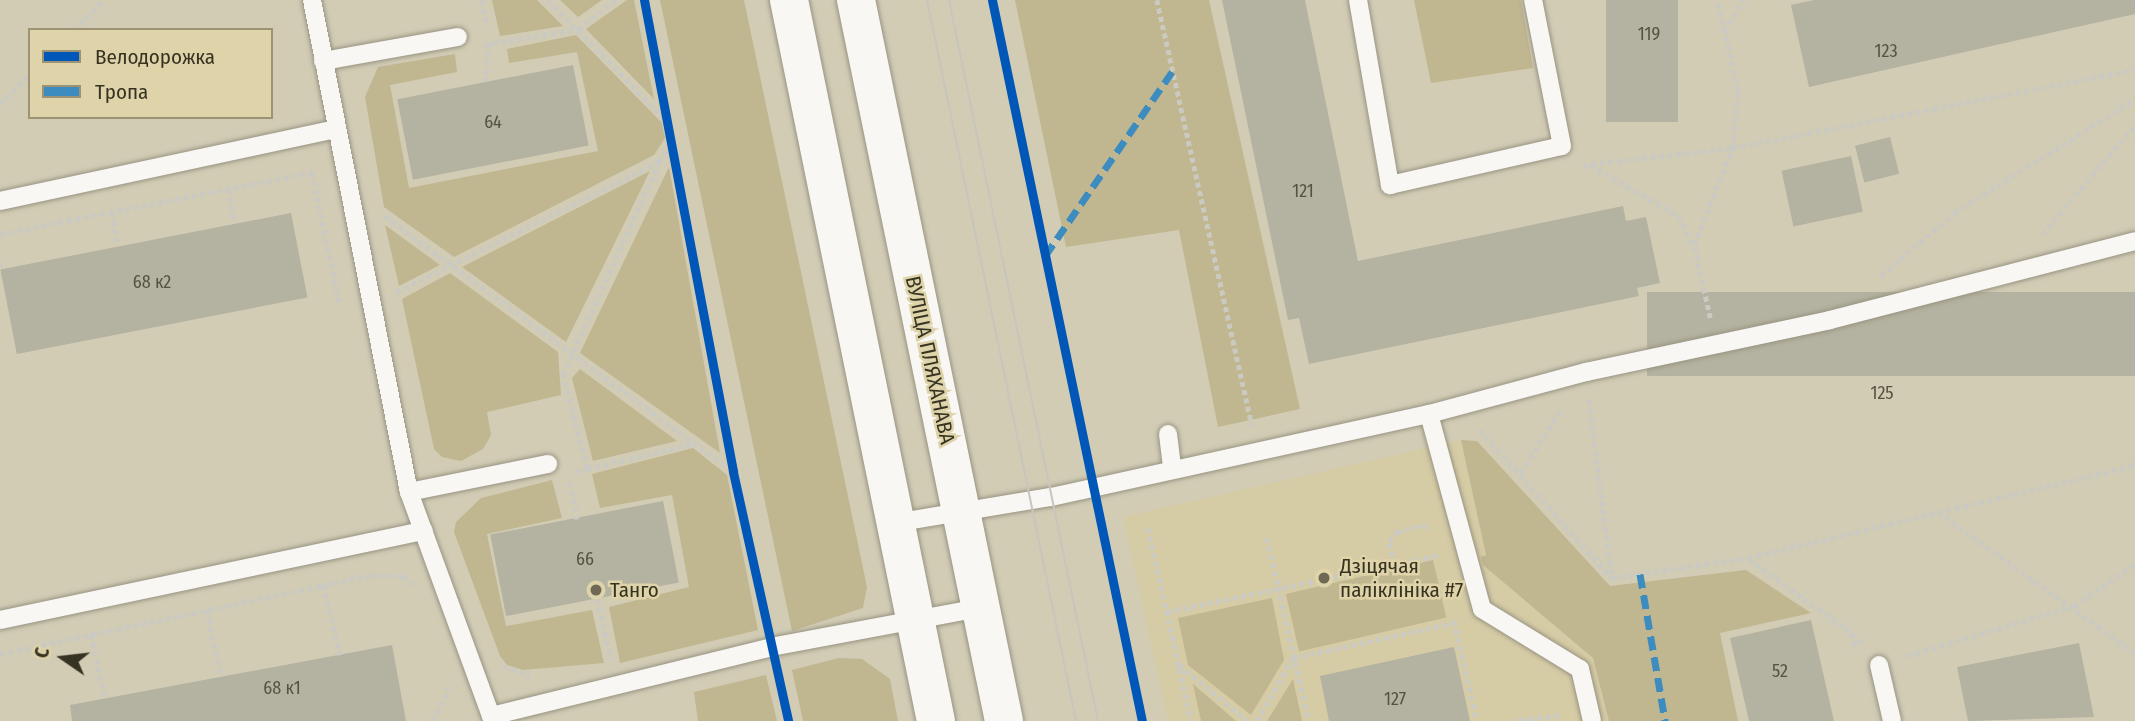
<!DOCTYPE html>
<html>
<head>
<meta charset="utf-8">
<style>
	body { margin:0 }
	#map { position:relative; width:2135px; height:721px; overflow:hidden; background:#d2ccb5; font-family:"Fira Sans Condensed",sans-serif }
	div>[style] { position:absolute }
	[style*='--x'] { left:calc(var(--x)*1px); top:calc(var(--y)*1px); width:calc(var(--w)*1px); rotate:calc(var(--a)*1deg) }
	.built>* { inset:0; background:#d5cba5 }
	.green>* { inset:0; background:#c0b690; transform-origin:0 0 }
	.building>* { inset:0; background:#b4b2a0; transform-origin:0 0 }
	.path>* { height:4.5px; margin-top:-2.25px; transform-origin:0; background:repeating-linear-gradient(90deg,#cac9c2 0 5px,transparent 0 8.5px) }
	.roads { filter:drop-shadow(0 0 2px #989482) drop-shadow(0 0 2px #989482) }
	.lane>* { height:18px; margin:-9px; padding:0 9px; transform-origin:9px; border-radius:9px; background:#f8f7f4 }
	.secondary>* { height:38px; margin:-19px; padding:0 19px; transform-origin:19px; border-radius:19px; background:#f8f7f4 }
	.tram>* { height:2px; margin:-1px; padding:0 1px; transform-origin:1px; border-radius:1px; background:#c7c5be }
	.quiet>* { height:7px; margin-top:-3.5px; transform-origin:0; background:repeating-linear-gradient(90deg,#3d8cc0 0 14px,transparent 0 21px) }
	.cycleway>* { height:9px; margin:-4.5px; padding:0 4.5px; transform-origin:4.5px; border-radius:4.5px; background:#0057b8 }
	.dots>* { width:19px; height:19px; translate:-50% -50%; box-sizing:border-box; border:4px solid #ded3a9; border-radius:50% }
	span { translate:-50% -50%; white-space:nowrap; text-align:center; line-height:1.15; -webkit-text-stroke:5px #ded3a9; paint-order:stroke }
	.number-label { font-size:18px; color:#565342 }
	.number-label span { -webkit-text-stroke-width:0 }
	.street-label { font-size:21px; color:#373322 }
	.poi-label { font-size:21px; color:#373322 }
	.left { translate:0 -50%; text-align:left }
	.legend { position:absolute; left:28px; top:28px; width:245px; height:91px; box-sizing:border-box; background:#ded3a9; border:2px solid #9b9373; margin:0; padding:9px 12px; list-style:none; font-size:21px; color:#373322 }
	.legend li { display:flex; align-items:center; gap:14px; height:35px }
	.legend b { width:35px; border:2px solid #9b9373 }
	.north { position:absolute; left:28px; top:623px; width:70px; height:70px; -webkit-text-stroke:5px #ded3a9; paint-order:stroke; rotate:284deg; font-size:19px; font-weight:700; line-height:28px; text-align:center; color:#373322 }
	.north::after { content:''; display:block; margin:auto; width:24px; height:32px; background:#373322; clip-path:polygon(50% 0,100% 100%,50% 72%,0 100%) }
</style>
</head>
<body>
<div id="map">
	<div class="built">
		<div style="clip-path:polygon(1461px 440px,1486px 555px,1601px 654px,1617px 721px,1168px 721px,1123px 517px)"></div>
	</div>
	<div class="green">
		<div style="clip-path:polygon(492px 0,537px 0,563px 26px,500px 36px)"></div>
		<div style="clip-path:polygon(560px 0,602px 0,578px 17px)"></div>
		<div style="clip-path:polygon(627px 0,634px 0,654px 99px,586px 29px)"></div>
		<div style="clip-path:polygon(660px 0,744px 0,867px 587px,863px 608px,792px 631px)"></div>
		<div style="clip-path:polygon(1015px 0,1209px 0,1300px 409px,1218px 427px,1179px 230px,1066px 247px)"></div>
		<div style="clip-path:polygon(1414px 0,1521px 0,1533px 68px,1431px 83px)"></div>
		<div style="clip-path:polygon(576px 35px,662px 123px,665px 138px,654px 155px,454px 257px,384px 207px,365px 97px,378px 67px,455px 54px,457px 72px,390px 85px,409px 188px,598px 151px,577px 52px,509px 63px,507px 49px)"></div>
		<div style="clip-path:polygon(669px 167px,720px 453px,580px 353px)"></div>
		<div style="clip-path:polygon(650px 171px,566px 342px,462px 267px)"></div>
		<div style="clip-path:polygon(385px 225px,440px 265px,399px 286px)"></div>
		<div style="clip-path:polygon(450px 273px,558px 352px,561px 395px,487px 412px,491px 435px,483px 449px,461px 461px,442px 457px,434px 449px,402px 299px)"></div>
		<div style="clip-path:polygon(580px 369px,677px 441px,593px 461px,572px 378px)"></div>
		<div style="clip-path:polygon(1461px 440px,1477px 441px,1610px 586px,1746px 570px,1811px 613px,1720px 633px,1738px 721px,1609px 721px,1593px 658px,1483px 565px,1481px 557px,1486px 555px)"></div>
		<div style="clip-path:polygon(693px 448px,727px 475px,758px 630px,620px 663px,609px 607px,689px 587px,672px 495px,600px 508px,592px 474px)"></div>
		<div style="clip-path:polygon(552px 480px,562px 518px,487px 534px,506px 626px,592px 610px,604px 663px,523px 670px,507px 665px,500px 656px,454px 532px,456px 522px,481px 498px)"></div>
		<div style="left:1433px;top:560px;width:59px;height:151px;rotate:77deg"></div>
		<div style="clip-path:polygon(1272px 598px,1284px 660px,1251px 715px,1188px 665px,1178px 618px)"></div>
		<div style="clip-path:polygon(839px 658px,862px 659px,890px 679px,898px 721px,803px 721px,792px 670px)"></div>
		<div style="clip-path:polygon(766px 675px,777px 721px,698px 721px,694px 692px)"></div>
		<div style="clip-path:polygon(1293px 679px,1302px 721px,1267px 721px)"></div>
		<div style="clip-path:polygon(1193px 684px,1236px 721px,1201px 721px)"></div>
	</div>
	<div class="building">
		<div style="clip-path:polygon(1222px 0,1305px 0,1358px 261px,1623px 206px,1626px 221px,1646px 217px,1660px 283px,1637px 288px,1639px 296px,1309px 364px,1299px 318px,1288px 320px)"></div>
		<div style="left:1606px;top:0;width:72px;height:122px"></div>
		<div style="clip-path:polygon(1814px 0,2135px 0,2135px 14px,1809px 87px,1791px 5px)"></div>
		<div style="left:573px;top:65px;width:82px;height:179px;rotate:79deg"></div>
		<div style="left:1890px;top:137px;width:38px;height:36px;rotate:76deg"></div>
		<div style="left:1851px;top:156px;width:57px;height:71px;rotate:78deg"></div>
		<div style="left:291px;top:213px;width:86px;height:296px;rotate:79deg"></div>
		<div style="left:2135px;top:292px;width:84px;height:488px;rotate:90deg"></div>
		<div style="left:663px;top:501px;width:83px;height:176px;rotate:79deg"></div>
		<div style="clip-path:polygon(1811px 620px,1834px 721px,1749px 721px,1730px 638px)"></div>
		<div style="clip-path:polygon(2079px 643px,2094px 717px,1968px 721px,1957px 667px)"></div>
		<div style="clip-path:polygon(392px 645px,406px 721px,72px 721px,70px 705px)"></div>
		<div style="clip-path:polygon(1454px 647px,1470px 721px,1329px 721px,1320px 676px)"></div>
	</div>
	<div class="path">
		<div style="--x:482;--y:0;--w:26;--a:79"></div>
		<div style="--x:548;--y:0;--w:165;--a:45.5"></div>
		<div style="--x:644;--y:0;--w:633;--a:78.97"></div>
		<div style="--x:992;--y:0;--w:472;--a:78.1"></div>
		<div style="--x:1157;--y:0;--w:436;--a:77.4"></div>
		<div style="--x:74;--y:30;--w:42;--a:-45"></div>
		<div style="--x:1724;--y:31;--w:37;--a:-57"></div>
		<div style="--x:484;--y:45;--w:95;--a:-9.7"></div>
		<div style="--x:578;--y:29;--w:48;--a:-37.3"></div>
		<div style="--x:485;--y:82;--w:41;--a:-84.4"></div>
		<div style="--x:0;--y:104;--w:42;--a:-45"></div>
		<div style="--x:1583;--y:165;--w:150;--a:-6.5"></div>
		<div style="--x:1732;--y:148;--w:57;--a:-84"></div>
		<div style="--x:1738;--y:91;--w:93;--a:-103"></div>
		<div style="--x:1590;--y:165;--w:103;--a:29.8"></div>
		<div style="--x:1679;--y:216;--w:32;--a:64"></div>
		<div style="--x:228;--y:189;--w:35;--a:78"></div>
		<div style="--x:112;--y:212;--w:34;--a:80"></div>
		<div style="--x:385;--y:216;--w:432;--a:36.3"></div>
		<div style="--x:0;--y:234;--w:318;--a:-11.2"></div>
		<div style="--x:312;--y:172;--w:132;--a:78.2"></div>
		<div style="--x:2042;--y:234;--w:143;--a:-49.5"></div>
		<div style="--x:0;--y:262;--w:5;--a:79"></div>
		<div style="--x:1881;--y:276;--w:96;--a:-40.8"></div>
		<div style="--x:1954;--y:213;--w:214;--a:-32.2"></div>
		<div style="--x:396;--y:292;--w:293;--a:-26.3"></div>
		<div style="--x:659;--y:162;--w:24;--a:-60"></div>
		<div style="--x:1710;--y:318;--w:75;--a:-102.4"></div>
		<div style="--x:1694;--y:245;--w:104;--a:-68.6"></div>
		<div style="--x:1732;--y:148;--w:410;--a:-11"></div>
		<div style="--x:1589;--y:400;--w:177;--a:82.6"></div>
		<div style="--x:1480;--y:430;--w:198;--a:48.3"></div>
		<div style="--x:587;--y:469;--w:111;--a:-13.5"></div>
		<div style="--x:575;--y:471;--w:12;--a:-9"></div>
		<div style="--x:587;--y:469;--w:97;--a:-104.3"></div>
		<div style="--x:563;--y:375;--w:234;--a:-65.7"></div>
		<div style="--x:1521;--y:473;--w:77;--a:-57.8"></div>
		<div style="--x:570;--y:482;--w:38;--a:79"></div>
		<div style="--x:1938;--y:512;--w:242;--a:35.6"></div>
		<div style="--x:1100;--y:515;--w:210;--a:78.5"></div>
		<div style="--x:1148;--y:528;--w:198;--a:77.4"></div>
		<div style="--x:1267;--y:538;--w:188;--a:77.1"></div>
		<div style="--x:1749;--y:559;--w:127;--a:35.7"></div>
		<div style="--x:1852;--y:633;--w:18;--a:77"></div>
		<div style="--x:1394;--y:565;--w:25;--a:-102"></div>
		<div style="--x:1389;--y:541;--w:12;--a:-48"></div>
		<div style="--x:1397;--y:532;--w:26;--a:-16"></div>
		<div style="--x:1422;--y:525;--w:10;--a:24"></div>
		<div style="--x:1612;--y:578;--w:137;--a:-8.4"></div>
		<div style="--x:1748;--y:558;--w:398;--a:-13.5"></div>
		<div style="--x:323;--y:585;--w:72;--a:76.3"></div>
		<div style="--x:597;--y:599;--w:62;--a:76.9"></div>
		<div style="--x:207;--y:610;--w:68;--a:78.2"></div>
		<div style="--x:1166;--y:612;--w:279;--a:-11.8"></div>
		<div style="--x:1454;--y:621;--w:103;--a:77"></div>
		<div style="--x:1852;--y:633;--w:16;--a:47"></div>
		<div style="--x:91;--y:634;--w:66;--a:77.8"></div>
		<div style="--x:0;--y:654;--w:380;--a:-12"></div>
		<div style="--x:372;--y:575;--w:31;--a:2"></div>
		<div style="--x:403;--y:576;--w:13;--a:45"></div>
		<div style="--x:1907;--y:656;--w:174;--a:-16.7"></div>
		<div style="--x:2074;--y:606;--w:74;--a:-34.5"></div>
		<div style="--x:1179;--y:665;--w:89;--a:39.1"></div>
		<div style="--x:503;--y:666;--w:29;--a:20"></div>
		<div style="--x:777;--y:674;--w:48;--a:76.8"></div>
		<div style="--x:432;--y:721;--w:37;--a:-63"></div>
		<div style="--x:1257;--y:721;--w:73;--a:-60.3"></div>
		<div style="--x:1293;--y:658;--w:165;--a:-12.3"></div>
		<div style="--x:1512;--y:721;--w:50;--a:-6.8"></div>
	</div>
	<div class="roads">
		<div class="lane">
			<div style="--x:312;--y:0;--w:501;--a:78.85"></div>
			<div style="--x:409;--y:492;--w:239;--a:69.9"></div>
			<div style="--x:491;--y:716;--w:288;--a:-13.8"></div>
			<div style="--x:771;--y:647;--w:213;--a:-10.6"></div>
			<div style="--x:1358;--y:0;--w:188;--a:80.2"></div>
			<div style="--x:1390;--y:185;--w:176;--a:-12.8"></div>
			<div style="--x:1562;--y:146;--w:149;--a:-101.2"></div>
			<div style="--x:323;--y:61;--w:137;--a:-10.1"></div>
			<div style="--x:0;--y:201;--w:343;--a:-12.1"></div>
			<div style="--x:1429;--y:414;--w:202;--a:74.8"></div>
			<div style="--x:1482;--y:609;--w:115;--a:31.5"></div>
			<div style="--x:1580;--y:669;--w:53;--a:77"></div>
			<div style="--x:1168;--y:434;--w:35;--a:83"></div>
			<div style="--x:409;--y:492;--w:142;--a:-11.4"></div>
			<div style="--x:895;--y:523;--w:158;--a:-9.5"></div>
			<div style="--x:1051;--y:497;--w:387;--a:-12.4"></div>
			<div style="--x:1429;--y:414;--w:163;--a:-15"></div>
			<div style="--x:1586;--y:372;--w:249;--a:-12"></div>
			<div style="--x:1830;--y:320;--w:315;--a:-14.5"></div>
			<div style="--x:0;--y:620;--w:433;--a:-11.9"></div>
			<div style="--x:1879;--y:665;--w:57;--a:76.9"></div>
		</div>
		<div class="secondary">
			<div style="--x:789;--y:0;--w:736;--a:78.48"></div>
			<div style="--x:856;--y:0;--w:736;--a:78.4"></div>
		</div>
	</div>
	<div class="tram">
		<div style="--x:927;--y:0;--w:736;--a:78.32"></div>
		<div style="--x:949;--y:0;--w:736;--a:78.32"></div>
	</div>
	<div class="quiet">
		<div style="--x:1045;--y:256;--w:224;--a:-55.4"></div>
		<div style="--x:1640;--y:574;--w:149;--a:80.3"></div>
	</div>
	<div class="cycleway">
		<div style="--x:644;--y:0;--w:480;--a:79.3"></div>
		<div style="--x:733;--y:472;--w:255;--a:77.5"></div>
		<div style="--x:992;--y:0;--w:736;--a:78.25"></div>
	</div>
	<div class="dots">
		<div style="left:1324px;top:578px;background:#6d6955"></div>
		<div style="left:596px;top:590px;background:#6d6955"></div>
	</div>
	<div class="number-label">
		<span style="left:1649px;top:34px">119</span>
		<span style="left:1886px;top:51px">123</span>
		<span style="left:493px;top:122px">64</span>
		<span style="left:1303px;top:191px">121</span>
		<span style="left:152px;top:282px">68 к2</span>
		<span style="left:1882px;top:393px">125</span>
		<span style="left:585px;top:559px">66</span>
		<span style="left:1780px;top:671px">52</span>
		<span style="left:282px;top:688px">68 к1</span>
		<span style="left:1395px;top:699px">127</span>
	</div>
	<div class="street-label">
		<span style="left:930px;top:360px;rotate:78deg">ВУЛІЦА ПЛЯХАНАВА</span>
	</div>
	<div class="poi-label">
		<span class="left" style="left:1340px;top:578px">Дзіцячая<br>паліклініка #7</span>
		<span class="left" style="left:610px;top:590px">Танго</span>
	</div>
	<ul class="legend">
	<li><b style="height:9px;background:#0057b8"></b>Велодорожка</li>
	<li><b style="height:9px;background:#3d8cc0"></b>Тропа</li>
	</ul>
	<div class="north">С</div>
</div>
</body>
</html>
